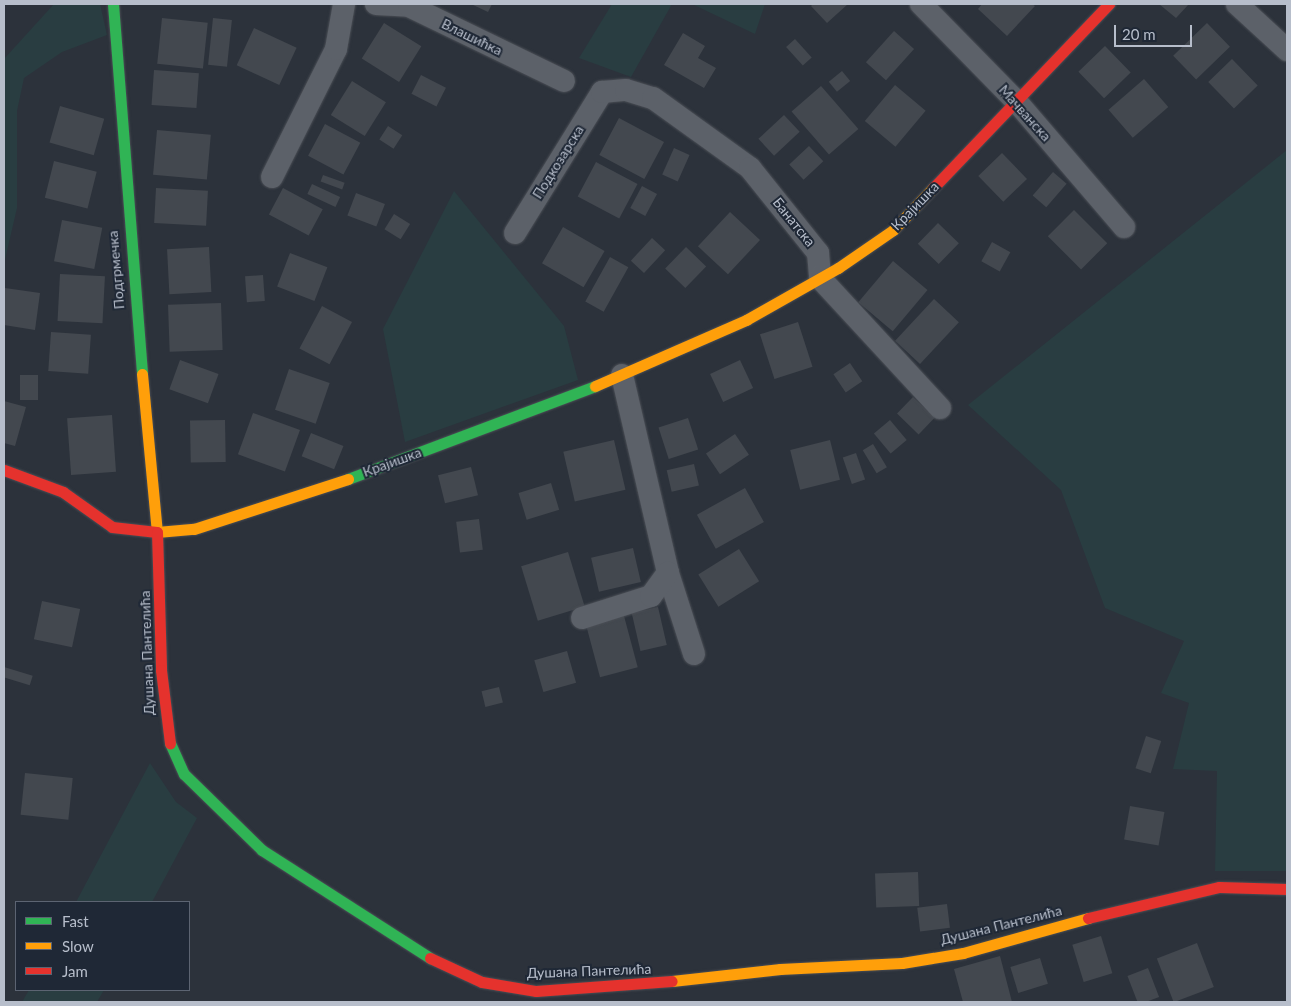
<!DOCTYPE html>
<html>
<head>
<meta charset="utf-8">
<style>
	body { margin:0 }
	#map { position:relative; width:1291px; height:1006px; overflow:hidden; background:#2c323b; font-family:Lato,sans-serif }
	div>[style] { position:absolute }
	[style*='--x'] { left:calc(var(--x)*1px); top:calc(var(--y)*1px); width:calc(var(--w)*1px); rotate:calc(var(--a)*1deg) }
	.green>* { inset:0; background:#293d41 }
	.building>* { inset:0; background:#43484f; transform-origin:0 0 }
	.roads { filter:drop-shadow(0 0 1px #4a4e55) drop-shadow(0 0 1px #4a4e55) }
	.street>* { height:22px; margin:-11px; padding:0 11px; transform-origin:11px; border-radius:11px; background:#5c6169 }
	.fast>* { height:11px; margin:-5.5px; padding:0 5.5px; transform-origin:5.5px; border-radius:5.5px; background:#30b455 }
	.slow>* { height:11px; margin:-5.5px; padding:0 5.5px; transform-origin:5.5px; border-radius:5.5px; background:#ff9f0a }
	.jam>* { height:11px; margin:-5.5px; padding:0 5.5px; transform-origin:5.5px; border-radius:5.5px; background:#e5322d }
	span { translate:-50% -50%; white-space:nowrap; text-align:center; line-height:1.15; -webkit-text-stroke:4px #1f2836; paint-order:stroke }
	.street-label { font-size:14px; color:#b7becb }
	.frame { position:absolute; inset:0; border:5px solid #b7becb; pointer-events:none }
	.legend { position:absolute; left:15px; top:901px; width:175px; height:90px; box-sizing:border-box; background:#1f2836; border:1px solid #5c6472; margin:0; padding:6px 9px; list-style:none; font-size:15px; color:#b7becb }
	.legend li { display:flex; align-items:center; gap:10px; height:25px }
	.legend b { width:25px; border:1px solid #5c6472 }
	.scale { position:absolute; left:1114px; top:25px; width:78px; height:22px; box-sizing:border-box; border:2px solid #b7becb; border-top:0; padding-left:6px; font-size:15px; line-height:18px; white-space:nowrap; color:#b7becb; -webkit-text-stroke:4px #1f2836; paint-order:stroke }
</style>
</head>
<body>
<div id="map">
	<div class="green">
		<div style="clip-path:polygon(54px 4px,100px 4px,107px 35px,62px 52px,24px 78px,17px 111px,17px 208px,4px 264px,4px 59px)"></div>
		<div style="clip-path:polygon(612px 4px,672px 4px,631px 77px,579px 58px)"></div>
		<div style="clip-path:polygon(692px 4px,765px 4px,755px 34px)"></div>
		<div style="clip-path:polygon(1287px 150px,1287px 871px,1215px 871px,1217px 771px,1173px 769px,1189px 703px,1161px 693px,1184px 641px,1105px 608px,1061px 490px,968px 405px)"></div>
		<div style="clip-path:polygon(454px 191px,564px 326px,578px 380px,405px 442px,383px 329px)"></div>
		<div style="clip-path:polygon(150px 763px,176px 802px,197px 818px,152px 902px,76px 902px)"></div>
		<div style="clip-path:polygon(29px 990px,104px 990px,97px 1002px,22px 1002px)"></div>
	</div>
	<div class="building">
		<div style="clip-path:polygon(471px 4px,492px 4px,488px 12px)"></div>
		<div style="clip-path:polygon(813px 4px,848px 4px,827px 23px,811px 6px)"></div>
		<div style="clip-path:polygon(982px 4px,1032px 4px,1035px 6px,1007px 36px,978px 9px)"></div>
		<div style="clip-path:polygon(1159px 4px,1189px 4px,1176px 18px)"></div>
		<div style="left:162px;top:18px;width:46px;height:46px;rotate:6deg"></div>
		<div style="left:213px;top:18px;width:19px;height:47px;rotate:6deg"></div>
		<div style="left:384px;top:23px;width:44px;height:42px;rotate:32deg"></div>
		<div style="left:1207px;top:23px;width:33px;height:47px;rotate:46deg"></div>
		<div style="left:254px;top:28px;width:47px;height:41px;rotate:25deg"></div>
		<div style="left:894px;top:31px;width:27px;height:42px;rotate:42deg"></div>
		<div style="clip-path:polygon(683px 33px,705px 46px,698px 58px,716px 68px,704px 88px,664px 65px)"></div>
		<div style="left:795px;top:39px;width:25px;height:12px;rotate:48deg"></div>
		<div style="left:1105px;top:46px;width:37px;height:37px;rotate:46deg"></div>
		<div style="left:1232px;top:59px;width:37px;height:33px;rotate:46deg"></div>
		<div style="left:154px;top:70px;width:45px;height:35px;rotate:4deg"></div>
		<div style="left:842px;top:71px;width:13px;height:17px;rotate:51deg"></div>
		<div style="left:421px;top:75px;width:28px;height:21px;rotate:27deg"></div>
		<div style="left:1144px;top:79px;width:37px;height:47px;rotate:49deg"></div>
		<div style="left:352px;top:81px;width:40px;height:40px;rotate:32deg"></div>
		<div style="left:895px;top:85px;width:40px;height:47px;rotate:40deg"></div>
		<div style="left:821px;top:86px;width:57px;height:39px;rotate:49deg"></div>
		<div style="left:60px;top:106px;width:46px;height:38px;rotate:16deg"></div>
		<div style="left:784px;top:115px;width:23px;height:35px;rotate:47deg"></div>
		<div style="left:619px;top:118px;width:51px;height:42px;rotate:28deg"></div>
		<div style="left:325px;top:124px;width:40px;height:36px;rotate:28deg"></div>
		<div style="left:388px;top:126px;width:17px;height:16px;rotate:33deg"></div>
		<div style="left:157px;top:130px;width:54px;height:45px;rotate:5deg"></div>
		<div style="left:809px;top:146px;width:21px;height:27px;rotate:47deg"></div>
		<div style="left:674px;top:148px;width:17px;height:29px;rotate:24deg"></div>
		<div style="left:1002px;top:153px;width:36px;height:33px;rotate:46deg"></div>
		<div style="left:54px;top:161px;width:44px;height:38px;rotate:14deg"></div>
		<div style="left:596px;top:162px;width:47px;height:39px;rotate:28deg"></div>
		<div style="left:1053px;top:172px;width:18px;height:31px;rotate:41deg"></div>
		<div style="left:323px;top:175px;width:23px;height:7px;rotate:20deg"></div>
		<div style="left:312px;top:184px;width:31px;height:11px;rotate:25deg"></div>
		<div style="left:642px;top:186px;width:17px;height:25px;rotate:28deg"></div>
		<div style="left:156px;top:188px;width:52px;height:35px;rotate:3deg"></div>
		<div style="left:283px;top:188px;width:45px;height:30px;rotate:28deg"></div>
		<div style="left:356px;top:193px;width:31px;height:24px;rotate:21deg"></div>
		<div style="left:1074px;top:210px;width:47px;height:37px;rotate:45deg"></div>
		<div style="left:730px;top:212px;width:41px;height:47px;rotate:43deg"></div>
		<div style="left:394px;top:214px;width:19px;height:18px;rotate:32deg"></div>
		<div style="left:62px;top:220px;width:41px;height:42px;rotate:11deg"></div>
		<div style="left:938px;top:223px;width:29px;height:29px;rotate:44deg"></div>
		<div style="left:563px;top:227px;width:48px;height:42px;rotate:30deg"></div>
		<div style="left:652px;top:238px;width:18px;height:31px;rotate:43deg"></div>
		<div style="left:992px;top:242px;width:21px;height:22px;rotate:29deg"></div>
		<div style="left:209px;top:247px;width:45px;height:42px;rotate:87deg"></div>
		<div style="left:686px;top:247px;width:28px;height:30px;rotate:44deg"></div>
		<div style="left:290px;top:253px;width:40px;height:36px;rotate:21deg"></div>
		<div style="left:610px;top:257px;width:21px;height:51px;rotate:29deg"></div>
		<div style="left:893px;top:261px;width:45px;height:54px;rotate:40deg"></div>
		<div style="left:60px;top:274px;width:45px;height:47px;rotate:3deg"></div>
		<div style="left:263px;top:275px;width:26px;height:18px;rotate:86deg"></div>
		<div style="clip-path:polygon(5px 288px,40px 293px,35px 330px,4px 325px)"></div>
		<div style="left:934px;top:299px;width:34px;height:57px;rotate:43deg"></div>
		<div style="left:221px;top:303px;width:47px;height:53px;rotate:88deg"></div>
		<div style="left:322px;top:306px;width:34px;height:48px;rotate:28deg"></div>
		<div style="left:798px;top:322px;width:47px;height:40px;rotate:72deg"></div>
		<div style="left:51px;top:332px;width:40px;height:39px;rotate:4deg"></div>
		<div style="left:180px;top:360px;width:41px;height:31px;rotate:20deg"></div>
		<div style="left:740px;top:360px;width:31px;height:33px;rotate:65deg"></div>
		<div style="left:850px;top:363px;width:22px;height:20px;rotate:56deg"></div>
		<div style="left:289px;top:369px;width:43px;height:43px;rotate:19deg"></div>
		<div style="left:20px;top:375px;width:18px;height:25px"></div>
		<div style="left:913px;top:397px;width:30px;height:23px;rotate:44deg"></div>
		<div style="clip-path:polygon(4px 401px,26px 407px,15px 446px,4px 443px)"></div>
		<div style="left:253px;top:413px;width:50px;height:44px;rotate:20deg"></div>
		<div style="left:112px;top:415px;width:57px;height:45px;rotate:86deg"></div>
		<div style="left:688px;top:418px;width:33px;height:31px;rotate:72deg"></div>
		<div style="left:225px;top:420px;width:42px;height:35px;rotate:89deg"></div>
		<div style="left:890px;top:420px;width:26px;height:21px;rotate:50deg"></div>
		<div style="left:311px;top:433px;width:35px;height:25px;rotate:22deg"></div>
		<div style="left:735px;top:434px;width:25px;height:35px;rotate:56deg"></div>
		<div style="left:614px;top:440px;width:51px;height:52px;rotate:77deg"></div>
		<div style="left:830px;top:440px;width:41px;height:41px;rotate:76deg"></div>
		<div style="left:873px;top:444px;width:27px;height:12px;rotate:59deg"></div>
		<div style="left:856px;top:453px;width:28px;height:14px;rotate:71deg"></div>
		<div style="left:694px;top:464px;width:22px;height:28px;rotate:77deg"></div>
		<div style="left:471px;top:467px;width:29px;height:34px;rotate:76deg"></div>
		<div style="left:551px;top:483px;width:28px;height:34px;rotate:73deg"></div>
		<div style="left:745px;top:488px;width:39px;height:55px;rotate:61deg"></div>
		<div style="left:479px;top:519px;width:31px;height:23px;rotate:83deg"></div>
		<div style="left:633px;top:548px;width:35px;height:43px;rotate:77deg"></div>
		<div style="left:739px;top:549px;width:38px;height:48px;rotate:58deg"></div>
		<div style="left:568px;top:552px;width:57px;height:49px;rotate:73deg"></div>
		<div style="left:42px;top:601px;width:39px;height:39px;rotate:12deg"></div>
		<div style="left:658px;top:607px;width:39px;height:27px;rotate:77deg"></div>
		<div style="left:624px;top:616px;width:53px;height:39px;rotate:75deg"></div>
		<div style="left:567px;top:651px;width:33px;height:34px;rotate:74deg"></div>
		<div style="left:4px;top:667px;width:30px;height:10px;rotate:17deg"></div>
		<div style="left:499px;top:687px;width:16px;height:18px;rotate:76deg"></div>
		<div style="left:1146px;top:736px;width:16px;height:34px;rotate:18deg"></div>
		<div style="left:25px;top:773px;width:48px;height:42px;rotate:6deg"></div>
		<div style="left:1130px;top:806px;width:35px;height:34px;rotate:10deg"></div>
		<div style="left:918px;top:872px;width:34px;height:43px;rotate:88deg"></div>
		<div style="left:947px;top:904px;width:24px;height:30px;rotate:83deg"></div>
		<div style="left:1101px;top:936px;width:39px;height:30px;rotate:73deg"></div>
		<div style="left:1197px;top:943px;width:47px;height:43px;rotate:69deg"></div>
		<div style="clip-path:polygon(1000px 956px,1012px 1002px,963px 1002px,954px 969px)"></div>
		<div style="left:1040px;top:958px;width:27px;height:31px;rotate:73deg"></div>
		<div style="left:1148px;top:968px;width:31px;height:22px;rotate:69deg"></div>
	</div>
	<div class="roads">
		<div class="street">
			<div style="--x:376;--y:4;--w:33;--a:3"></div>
			<div style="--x:409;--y:6;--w:172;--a:25.8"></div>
			<div style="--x:921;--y:4;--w:136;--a:45.6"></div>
			<div style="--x:1016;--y:101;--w:166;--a:49.4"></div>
			<div style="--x:1237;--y:4;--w:68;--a:42.6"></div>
			<div style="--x:272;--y:177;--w:143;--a:-63.4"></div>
			<div style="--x:336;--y:49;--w:46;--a:-79.9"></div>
			<div style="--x:515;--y:233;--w:166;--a:-58.3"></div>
			<div style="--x:602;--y:92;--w:24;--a:-5"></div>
			<div style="--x:626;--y:90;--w:28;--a:17"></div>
			<div style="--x:653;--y:98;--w:120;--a:35.8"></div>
			<div style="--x:750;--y:168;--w:109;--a:51.3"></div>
			<div style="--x:818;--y:253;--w:25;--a:85"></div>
			<div style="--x:820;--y:278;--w:177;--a:47.3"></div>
			<div style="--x:622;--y:375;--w:203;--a:76.9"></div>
			<div style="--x:668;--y:573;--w:85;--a:72.2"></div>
			<div style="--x:582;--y:618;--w:72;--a:-17.7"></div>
			<div style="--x:651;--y:596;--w:29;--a:-54"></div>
		</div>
		<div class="fast">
			<div style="--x:113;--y:4;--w:371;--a:85.5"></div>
			<div style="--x:348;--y:479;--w:264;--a:-20.6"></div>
			<div style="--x:170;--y:743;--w:34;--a:66"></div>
			<div style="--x:184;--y:774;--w:109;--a:44.3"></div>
			<div style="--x:262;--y:850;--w:200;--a:32.7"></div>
		</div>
		<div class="slow">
			<div style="--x:142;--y:374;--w:159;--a:84.6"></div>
			<div style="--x:157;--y:532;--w:37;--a:-5"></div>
			<div style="--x:194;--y:529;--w:162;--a:-18"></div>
			<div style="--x:595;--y:386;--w:165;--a:-23.6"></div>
			<div style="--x:746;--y:320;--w:106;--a:-29.5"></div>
			<div style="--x:838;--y:268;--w:67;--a:-34.6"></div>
			<div style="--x:893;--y:230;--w:58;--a:-46.4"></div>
			<div style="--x:672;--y:981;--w:109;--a:-6.3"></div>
			<div style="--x:780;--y:969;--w:122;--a:-2.8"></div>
			<div style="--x:902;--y:963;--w:62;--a:-9.3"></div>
			<div style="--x:963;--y:953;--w:130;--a:-15.6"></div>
		</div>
		<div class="jam">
			<div style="--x:933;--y:188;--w:255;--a:-46.3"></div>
			<div style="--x:4;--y:470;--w:63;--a:20.4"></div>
			<div style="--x:63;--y:492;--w:60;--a:35.5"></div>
			<div style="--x:112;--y:527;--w:45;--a:6.3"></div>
			<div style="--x:157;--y:532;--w:138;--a:88.3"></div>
			<div style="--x:161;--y:670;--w:74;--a:83"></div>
			<div style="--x:1088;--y:918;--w:135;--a:-13.3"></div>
			<div style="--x:1219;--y:887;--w:68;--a:1.7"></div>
			<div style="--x:430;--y:958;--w:57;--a:24.8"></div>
			<div style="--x:482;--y:982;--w:55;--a:9.5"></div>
			<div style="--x:536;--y:991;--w:136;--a:-4.2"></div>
		</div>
	</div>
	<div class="street-label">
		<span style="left:472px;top:37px;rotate:26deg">Влашићка</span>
		<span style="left:1025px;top:113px;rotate:48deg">Мачванска</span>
		<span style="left:558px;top:162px;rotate:-58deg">Подкозарска</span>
		<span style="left:915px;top:206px;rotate:-46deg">Крајишка</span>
		<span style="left:794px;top:222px;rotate:51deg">Банатска</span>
		<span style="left:116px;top:270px;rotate:-95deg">Подгрмечка</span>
		<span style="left:392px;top:462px;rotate:-20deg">Крајишка</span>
		<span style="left:147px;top:653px;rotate:-92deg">Душана Пантелића</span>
		<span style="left:1001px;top:925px;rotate:-14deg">Душана Пантелића</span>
		<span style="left:589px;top:971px;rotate:-2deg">Душана Пантелића</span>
	</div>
	<div class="frame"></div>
	<ul class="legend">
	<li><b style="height:6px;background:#30b455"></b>Fast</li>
	<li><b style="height:6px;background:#ff9f0a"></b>Slow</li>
	<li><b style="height:6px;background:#e5322d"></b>Jam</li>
	</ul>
	<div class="scale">20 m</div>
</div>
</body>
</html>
